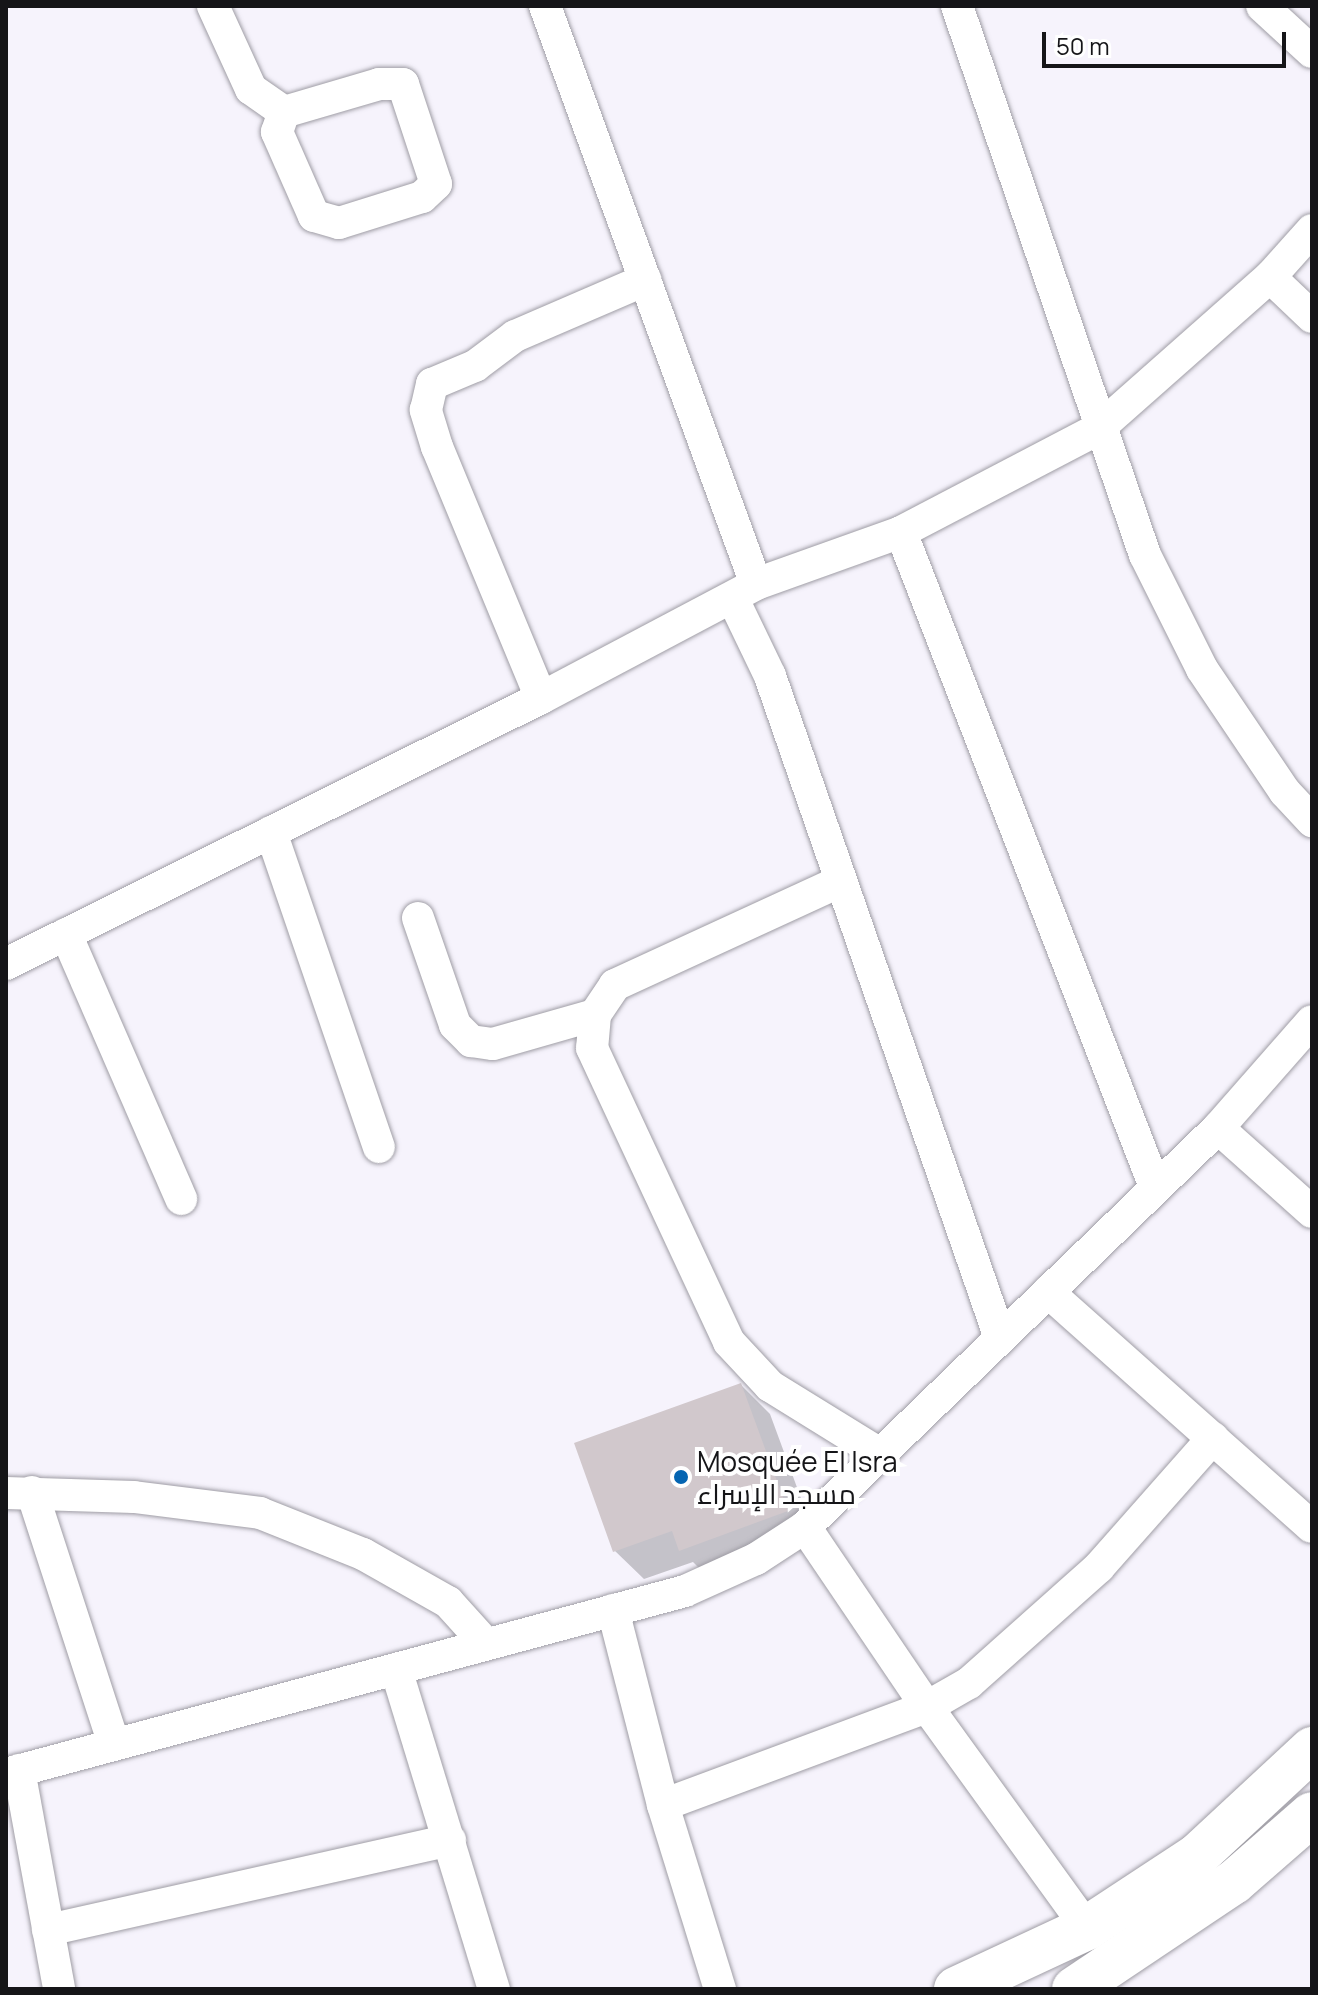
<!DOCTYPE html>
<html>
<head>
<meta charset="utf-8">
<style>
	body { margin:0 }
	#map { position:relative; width:1318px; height:1995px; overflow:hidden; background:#f6f3fc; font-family:Manrope,Cairo,sans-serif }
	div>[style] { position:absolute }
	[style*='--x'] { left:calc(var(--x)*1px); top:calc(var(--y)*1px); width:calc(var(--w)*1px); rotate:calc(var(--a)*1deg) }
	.shadow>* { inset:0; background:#0003 }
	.building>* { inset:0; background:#d1c8cc }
	.roads { filter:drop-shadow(0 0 2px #9f9da5) drop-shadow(0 0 2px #9f9da5) }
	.minor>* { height:32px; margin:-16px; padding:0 16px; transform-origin:16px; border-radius:16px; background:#fff }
	.secondary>* { height:44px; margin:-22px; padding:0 22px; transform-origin:22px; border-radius:22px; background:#fff }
	.dots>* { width:22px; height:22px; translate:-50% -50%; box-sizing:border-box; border:4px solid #fff; border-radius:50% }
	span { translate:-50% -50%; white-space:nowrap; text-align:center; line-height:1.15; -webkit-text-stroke:8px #fff; paint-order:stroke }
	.poi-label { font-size:28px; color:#151518 }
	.left { translate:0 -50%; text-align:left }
	.frame { position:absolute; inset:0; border:8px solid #151518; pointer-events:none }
	.scale { position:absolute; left:1042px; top:32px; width:244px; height:36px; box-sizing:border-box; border:4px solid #151518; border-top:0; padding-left:10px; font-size:24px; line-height:28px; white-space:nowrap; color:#151518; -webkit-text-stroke:6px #fff; paint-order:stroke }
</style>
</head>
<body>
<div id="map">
	<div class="shadow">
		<div style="clip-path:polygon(741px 1385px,770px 1414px,816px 1539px,709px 1578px,693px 1562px,644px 1579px,615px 1551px)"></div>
	</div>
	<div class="building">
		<div style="clip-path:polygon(741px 1383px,788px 1511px,679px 1551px,672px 1531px,613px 1552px,574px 1443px)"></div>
	</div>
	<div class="roads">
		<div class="minor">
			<div style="--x:213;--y:6;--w:91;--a:65.4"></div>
			<div style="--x:251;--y:89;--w:40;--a:34.9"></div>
			<div style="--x:284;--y:112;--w:99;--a:-16.4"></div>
			<div style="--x:379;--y:84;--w:24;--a:0"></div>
			<div style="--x:403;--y:84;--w:105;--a:71.7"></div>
			<div style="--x:436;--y:184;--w:19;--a:137"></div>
			<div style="--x:422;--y:197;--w:87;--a:162.6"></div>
			<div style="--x:339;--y:223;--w:26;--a:-164"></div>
			<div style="--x:314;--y:216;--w:92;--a:-113.8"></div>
			<div style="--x:277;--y:132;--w:21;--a:-71"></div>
			<div style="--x:545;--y:6;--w:615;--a:69.95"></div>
			<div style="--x:957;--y:6;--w:580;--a:71.1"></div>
			<div style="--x:1145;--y:555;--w:127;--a:63.4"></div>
			<div style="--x:1202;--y:669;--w:148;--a:56"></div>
			<div style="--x:1285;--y:792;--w:40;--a:47"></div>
			<div style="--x:1262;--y:6;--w:68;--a:42.6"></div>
			<div style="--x:1270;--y:277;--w:58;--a:43.6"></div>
			<div style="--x:901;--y:532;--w:703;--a:68.8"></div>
			<div style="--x:733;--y:599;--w:85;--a:64.3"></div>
			<div style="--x:770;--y:676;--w:701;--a:70.84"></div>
			<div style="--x:541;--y:698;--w:272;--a:-112.5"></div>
			<div style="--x:437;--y:447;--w:39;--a:-107"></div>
			<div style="--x:426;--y:410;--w:27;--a:-77"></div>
			<div style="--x:432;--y:384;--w:47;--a:-22.7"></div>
			<div style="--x:475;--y:366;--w:50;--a:-36.9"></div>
			<div style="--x:515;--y:336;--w:142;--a:-23.3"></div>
			<div style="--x:271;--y:832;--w:333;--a:71.1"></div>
			<div style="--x:841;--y:881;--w:249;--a:155.3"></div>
			<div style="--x:615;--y:985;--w:36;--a:124"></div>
			<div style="--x:595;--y:1015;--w:33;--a:95"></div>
			<div style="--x:592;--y:1048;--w:324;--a:65"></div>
			<div style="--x:729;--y:1342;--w:60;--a:47"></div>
			<div style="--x:770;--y:1386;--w:129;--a:31.7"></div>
			<div style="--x:418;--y:918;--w:113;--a:70.9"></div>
			<div style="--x:455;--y:1025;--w:23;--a:45"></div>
			<div style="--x:471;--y:1041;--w:22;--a:8"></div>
			<div style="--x:493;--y:1044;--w:106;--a:-15.9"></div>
			<div style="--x:66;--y:934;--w:289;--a:66.5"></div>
			<div style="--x:6;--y:964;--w:597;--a:-26.44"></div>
			<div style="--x:541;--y:698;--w:243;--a:-27.9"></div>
			<div style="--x:756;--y:584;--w:154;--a:-19.7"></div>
			<div style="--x:901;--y:532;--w:222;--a:-27.6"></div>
			<div style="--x:1098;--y:429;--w:230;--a:-41.5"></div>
			<div style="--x:1270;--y:277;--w:63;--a:-48.2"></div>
			<div style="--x:1218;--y:1128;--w:126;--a:41.8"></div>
			<div style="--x:1048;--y:1292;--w:353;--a:41.7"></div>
			<div style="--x:32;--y:1492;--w:265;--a:72"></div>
			<div style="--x:6;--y:1493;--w:128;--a:1.8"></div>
			<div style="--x:134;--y:1497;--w:127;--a:7.2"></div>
			<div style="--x:260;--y:1513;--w:111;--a:21.7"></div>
			<div style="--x:363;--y:1554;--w:98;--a:29.5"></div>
			<div style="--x:448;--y:1602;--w:57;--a:47.9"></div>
			<div style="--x:805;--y:1527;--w:217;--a:55.9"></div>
			<div style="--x:927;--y:1707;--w:273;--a:54.1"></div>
			<div style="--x:613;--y:1610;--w:201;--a:75.6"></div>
			<div style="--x:663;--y:1805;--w:193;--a:72.8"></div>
			<div style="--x:396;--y:1669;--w:335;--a:73"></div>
			<div style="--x:19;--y:1770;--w:223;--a:79.6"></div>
			<div style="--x:6;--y:1774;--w:703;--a:-15.08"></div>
			<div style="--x:685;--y:1591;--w:78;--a:-24.3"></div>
			<div style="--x:756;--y:1559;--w:59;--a:-33.1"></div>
			<div style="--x:805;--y:1527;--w:574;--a:-44.01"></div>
			<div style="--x:1218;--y:1128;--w:142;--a:-48.7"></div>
			<div style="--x:663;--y:1805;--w:282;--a:-20.4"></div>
			<div style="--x:927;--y:1707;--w:48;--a:-29.7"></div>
			<div style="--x:969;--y:1683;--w:174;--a:-41.7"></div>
			<div style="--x:1099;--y:1567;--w:172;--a:-48.5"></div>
			<div style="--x:48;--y:1930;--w:412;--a:-12.6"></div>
		</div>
		<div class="secondary">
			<div style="--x:956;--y:1989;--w:145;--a:-25"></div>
			<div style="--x:1087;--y:1928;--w:133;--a:-33.3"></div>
			<div style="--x:1198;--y:1855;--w:156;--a:-42.9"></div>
			<div style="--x:1074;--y:1989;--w:192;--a:-33.8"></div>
			<div style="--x:1234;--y:1882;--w:103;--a:-41.1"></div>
		</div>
	</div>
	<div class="dots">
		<div style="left:681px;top:1477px;background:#0565b2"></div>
	</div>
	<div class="poi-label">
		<span class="left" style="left:697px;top:1477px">Mosquée El Isra<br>مسجد الإسراء</span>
	</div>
	<div class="frame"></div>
	<div class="scale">50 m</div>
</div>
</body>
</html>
